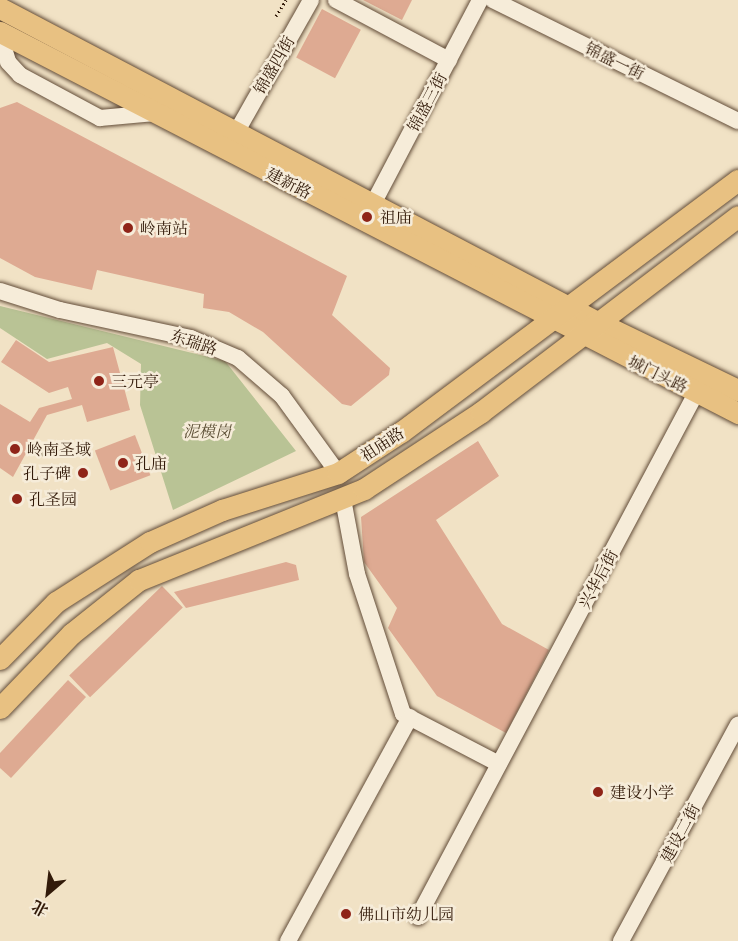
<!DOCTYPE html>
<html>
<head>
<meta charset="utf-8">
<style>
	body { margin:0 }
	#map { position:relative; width:738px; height:941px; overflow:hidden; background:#f1e2c5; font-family:"Libre Caslon Text","Noto Serif SC",serif }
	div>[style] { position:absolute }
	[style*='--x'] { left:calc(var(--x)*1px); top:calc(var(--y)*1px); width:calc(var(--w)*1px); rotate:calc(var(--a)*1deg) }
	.green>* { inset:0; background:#b9c395 }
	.building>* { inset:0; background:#deaa92; transform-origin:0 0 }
	.path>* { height:3px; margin-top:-1.5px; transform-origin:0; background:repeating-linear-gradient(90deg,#321a09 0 1.5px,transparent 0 4.5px) }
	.roads { filter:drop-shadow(0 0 2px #624c38) drop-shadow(0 0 2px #624c38) }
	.minor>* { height:16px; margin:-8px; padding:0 8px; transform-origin:8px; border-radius:8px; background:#f6ecd9 }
	.major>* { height:21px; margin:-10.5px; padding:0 10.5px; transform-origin:10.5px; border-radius:10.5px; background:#e8c182 }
	.trees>* { width:12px; height:12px; margin:-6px; border-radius:50%; background:#9e9075 }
	.dots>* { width:16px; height:16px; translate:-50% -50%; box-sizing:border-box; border:3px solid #f6ecd9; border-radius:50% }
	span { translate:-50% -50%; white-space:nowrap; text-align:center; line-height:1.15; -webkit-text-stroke:5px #f6ecd9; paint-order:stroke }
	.street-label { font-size:16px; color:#321a09 }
	.poi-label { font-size:16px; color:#321a09 }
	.left { translate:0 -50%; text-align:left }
	.right { translate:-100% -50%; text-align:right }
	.park-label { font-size:16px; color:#5a4d33; font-style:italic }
	.north { position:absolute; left:18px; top:863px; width:60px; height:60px; -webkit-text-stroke:4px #f6ecd9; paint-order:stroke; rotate:208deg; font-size:16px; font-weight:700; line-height:24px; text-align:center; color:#321a09 }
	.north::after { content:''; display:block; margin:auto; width:21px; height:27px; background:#321a09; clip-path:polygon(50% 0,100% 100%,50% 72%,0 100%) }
</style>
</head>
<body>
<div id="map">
	<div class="green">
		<div style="clip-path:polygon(0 306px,225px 361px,296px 451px,173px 510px,140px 405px,141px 364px,107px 343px,47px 359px,0 328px)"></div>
	</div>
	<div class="building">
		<div style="clip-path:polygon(363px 0,412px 0,402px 20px)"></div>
		<div style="left:322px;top:9px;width:44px;height:55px;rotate:28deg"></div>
		<div style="clip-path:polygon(17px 102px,347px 276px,332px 315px,390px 368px,389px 375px,351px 406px,342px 404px,263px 332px,229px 312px,203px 308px,204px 294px,97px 270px,92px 290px,35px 277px,0 258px,0 108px)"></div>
		<div style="clip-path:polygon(16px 340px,49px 362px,113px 347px,130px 410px,87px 422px,82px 405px,47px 415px,13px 477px,0 468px,0 404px,30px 422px,39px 408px,72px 399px,68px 387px,49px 393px,1px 362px)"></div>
		<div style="left:135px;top:435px;width:43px;height:43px;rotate:69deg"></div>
		<div style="clip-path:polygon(478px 441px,499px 476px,436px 520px,502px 624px,549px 650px,506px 733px,437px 696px,388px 628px,397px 608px,364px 562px,361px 517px)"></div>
		<div style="clip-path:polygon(286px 562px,296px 565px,299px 580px,186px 608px,174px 592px)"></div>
		<div style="left:162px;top:586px;width:30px;height:129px;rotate:46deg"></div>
		<div style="clip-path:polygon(68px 680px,86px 697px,11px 778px,0 768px,0 753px)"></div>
	</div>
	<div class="path">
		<div style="--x:276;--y:16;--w:19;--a:-58"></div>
	</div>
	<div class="roads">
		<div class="minor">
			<div style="--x:336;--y:0;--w:128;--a:28"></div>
			<div style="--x:493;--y:0;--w:273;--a:26.3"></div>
			<div style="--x:0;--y:35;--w:28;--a:73"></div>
			<div style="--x:8;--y:62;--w:18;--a:47"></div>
			<div style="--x:20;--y:75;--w:91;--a:28.3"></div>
			<div style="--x:100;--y:118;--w:55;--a:-5.2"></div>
			<div style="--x:237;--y:131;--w:150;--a:-60.5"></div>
			<div style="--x:373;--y:204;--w:230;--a:-62.3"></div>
			<div style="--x:0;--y:291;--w:63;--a:17.6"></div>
			<div style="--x:60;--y:310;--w:134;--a:12.1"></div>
			<div style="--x:191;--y:338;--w:51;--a:23.1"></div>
			<div style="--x:238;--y:358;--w:58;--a:40.8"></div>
			<div style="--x:282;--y:396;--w:95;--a:54"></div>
			<div style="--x:343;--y:499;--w:76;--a:79.4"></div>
			<div style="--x:357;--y:574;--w:147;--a:71.8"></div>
			<div style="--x:403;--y:714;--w:108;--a:27.5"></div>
			<div style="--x:418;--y:917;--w:593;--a:-62.05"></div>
			<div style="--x:288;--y:941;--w:255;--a:-61.4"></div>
			<div style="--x:621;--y:941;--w:246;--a:-61.6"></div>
		</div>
		<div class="major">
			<div style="--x:0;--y:8;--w:672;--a:27.75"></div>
			<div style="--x:595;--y:321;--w:159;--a:25.8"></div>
			<div style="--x:0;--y:32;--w:831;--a:27.31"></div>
			<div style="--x:0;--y:659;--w:80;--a:-45.5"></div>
			<div style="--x:56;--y:602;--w:112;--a:-32.6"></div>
			<div style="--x:150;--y:542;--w:79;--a:-24"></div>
			<div style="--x:222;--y:510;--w:122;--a:-17.7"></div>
			<div style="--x:338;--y:473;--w:75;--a:-33.1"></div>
			<div style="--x:401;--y:432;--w:421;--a:-36.8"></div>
			<div style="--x:0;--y:708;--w:103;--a:-46.2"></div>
			<div style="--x:71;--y:634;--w:87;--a:-38.5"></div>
			<div style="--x:139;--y:580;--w:243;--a:-22"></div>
			<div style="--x:364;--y:489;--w:140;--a:-33.3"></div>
			<div style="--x:481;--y:412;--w:323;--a:-37.3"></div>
		</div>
	</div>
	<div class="trees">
		<div style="left:45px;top:451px"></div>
	</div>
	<div class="dots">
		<div style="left:367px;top:217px;background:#8f2418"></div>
		<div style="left:128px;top:228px;background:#8f2418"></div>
		<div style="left:99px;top:381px;background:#8f2418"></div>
		<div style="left:15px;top:449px;background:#8f2418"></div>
		<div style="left:123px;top:463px;background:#8f2418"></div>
		<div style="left:83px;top:473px;background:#8f2418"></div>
		<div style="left:17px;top:499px;background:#8f2418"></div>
		<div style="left:598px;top:792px;background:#8f2418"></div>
		<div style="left:346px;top:914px;background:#8f2418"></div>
	</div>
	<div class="street-label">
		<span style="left:615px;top:61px;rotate:26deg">锦盛一街</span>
		<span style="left:274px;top:65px;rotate:-60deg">锦盛四街</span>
		<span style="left:427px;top:102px;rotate:-62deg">锦盛三街</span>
		<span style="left:289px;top:183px;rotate:27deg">建新路</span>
		<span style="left:194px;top:342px;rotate:19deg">东瑞路</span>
		<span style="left:658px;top:374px;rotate:26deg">城门头路</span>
		<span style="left:382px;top:444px;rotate:-33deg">祖庙路</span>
		<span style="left:598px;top:579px;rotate:-62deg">兴华后街</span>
		<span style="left:680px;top:833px;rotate:-62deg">建设二街</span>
	</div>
	<div class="poi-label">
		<span class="left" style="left:380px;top:217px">祖庙</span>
		<span class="left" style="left:140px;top:228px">岭南站</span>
		<span class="left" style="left:111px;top:381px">三元亭</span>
		<span class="left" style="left:27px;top:449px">岭南圣域</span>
		<span class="left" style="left:135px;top:463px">孔庙</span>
		<span class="right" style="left:71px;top:473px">孔子碑</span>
		<span class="left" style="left:29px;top:499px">孔圣园</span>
		<span class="left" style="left:610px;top:792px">建设小学</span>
		<span class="left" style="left:358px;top:914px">佛山市幼儿园</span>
	</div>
	<div class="park-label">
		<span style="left:207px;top:431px">泥模岗</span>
	</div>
	<div class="north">北</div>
</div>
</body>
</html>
